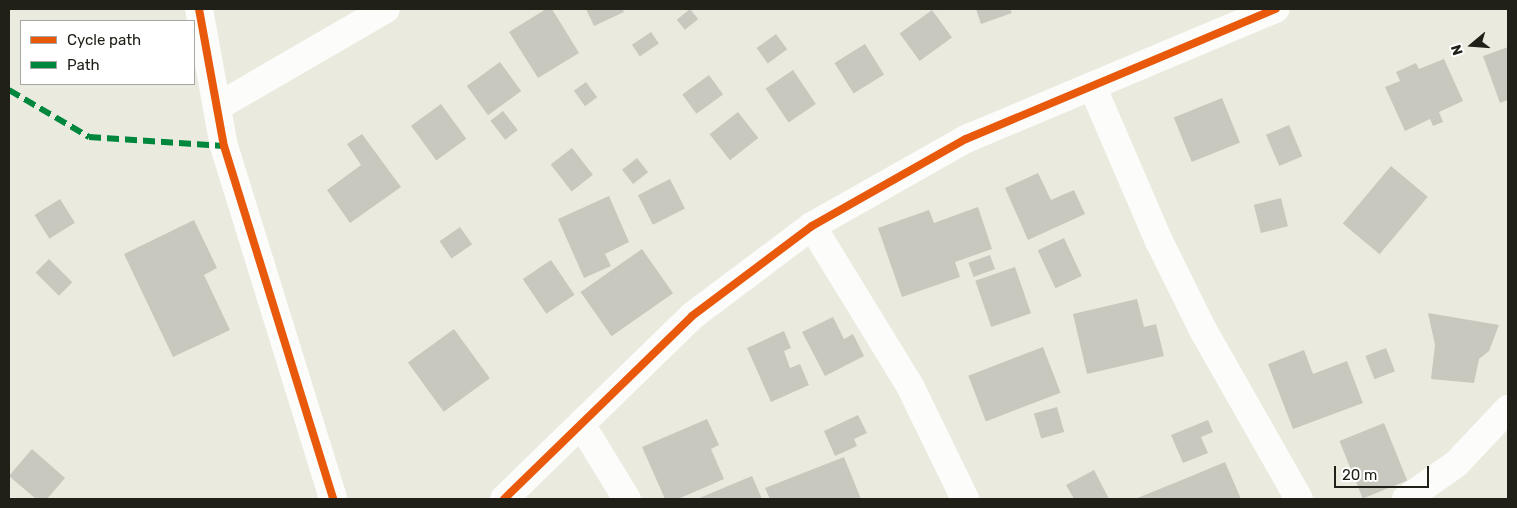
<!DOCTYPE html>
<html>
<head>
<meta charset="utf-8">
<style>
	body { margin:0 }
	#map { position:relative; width:1517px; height:508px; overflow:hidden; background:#eaeade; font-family:Rubik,sans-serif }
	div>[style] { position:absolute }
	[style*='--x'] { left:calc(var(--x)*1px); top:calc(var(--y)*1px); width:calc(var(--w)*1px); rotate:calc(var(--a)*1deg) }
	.building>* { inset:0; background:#c8c8bf; transform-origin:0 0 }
	.minor>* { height:28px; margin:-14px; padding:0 14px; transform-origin:14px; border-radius:14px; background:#fcfcfa }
	.quiet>* { height:6px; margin-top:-3px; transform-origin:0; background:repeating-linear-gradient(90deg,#00873e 0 12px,transparent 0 18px) }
	.cycleway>* { height:8px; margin:-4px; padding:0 4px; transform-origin:4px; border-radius:4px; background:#e8590c }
	span { translate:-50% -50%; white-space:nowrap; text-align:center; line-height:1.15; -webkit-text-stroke:4.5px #fff; paint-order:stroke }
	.frame { position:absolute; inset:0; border:10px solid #202018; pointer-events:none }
	.legend { position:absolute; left:20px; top:20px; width:175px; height:65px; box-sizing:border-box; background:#fff; border:1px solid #a6a6a3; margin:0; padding:6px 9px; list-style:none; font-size:15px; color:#202018 }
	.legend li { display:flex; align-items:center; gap:10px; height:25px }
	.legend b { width:25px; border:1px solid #a6a6a3 }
	.north { position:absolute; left:1447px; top:20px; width:50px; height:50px; -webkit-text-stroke:4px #fff; paint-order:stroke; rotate:252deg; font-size:14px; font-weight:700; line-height:20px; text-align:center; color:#202018 }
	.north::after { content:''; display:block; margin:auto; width:18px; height:22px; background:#202018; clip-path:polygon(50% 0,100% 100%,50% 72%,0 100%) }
	.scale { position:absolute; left:1334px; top:466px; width:95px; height:22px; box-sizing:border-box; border:2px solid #202018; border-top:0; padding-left:6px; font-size:15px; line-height:18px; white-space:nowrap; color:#202018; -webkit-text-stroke:4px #fff; paint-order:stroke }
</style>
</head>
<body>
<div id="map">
	<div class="building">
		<div style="clip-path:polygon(546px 9px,552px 9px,579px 53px,538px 78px,509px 32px)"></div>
		<div style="clip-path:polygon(586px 9px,622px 9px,624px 12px,594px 26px)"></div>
		<div style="left:690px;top:9px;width:13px;height:17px;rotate:51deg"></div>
		<div style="clip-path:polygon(976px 9px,1010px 9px,1012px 13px,981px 24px)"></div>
		<div style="left:932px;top:10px;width:34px;height:40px;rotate:54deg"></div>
		<div style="left:651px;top:32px;width:14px;height:23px;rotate:56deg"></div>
		<div style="left:776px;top:34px;width:19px;height:24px;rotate:54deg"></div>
		<div style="left:865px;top:44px;width:36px;height:36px;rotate:58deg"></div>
		<div style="clip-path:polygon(1508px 47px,1508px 100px,1500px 103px,1483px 56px)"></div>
		<div style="clip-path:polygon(1444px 59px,1463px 101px,1439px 112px,1443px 122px,1433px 126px,1430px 119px,1405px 131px,1385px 87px,1400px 81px,1396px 72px,1416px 63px,1419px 69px)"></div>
		<div style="left:500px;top:62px;width:36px;height:41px;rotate:54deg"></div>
		<div style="left:793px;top:70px;width:41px;height:33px;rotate:56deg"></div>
		<div style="left:709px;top:75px;width:24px;height:33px;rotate:54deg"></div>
		<div style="left:586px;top:82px;width:19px;height:15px;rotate:54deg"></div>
		<div style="left:1222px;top:98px;width:48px;height:52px;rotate:68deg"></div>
		<div style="left:441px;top:104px;width:43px;height:37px;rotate:54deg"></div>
		<div style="left:503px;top:111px;width:24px;height:16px;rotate:52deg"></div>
		<div style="left:738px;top:112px;width:33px;height:36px;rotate:52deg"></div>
		<div style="left:1289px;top:125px;width:34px;height:25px;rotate:67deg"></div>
		<div style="clip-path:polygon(362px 134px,401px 187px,350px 223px,327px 190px,361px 165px,347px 144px)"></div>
		<div style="left:572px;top:148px;width:34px;height:27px;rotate:52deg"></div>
		<div style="left:637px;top:158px;width:18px;height:19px;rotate:52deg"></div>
		<div style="left:1391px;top:166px;width:48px;height:75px;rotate:40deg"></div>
		<div style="clip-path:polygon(1038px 173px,1051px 200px,1074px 190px,1085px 214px,1028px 240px,1005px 188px)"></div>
		<div style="left:670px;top:179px;width:33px;height:36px;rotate:63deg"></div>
		<div style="clip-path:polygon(609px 196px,629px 242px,605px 254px,611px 266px,584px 278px,558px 219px)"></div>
		<div style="left:1281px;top:198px;width:29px;height:28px;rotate:76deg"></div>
		<div style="left:60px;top:199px;width:28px;height:30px;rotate:58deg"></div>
		<div style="clip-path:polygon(978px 207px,992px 249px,955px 262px,960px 277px,902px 297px,878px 228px,929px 210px,934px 223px)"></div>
		<div style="clip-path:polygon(194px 220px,217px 268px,204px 275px,230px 330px,173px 357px,124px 254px)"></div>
		<div style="left:460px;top:227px;width:21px;height:25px;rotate:55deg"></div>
		<div style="left:1064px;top:238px;width:42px;height:29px;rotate:65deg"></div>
		<div style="left:642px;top:249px;width:54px;height:75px;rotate:55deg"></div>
		<div style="left:990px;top:255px;width:15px;height:23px;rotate:70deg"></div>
		<div style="left:49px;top:259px;width:33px;height:19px;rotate:45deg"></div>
		<div style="left:551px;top:260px;width:42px;height:34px;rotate:56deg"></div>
		<div style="left:1015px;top:267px;width:49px;height:42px;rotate:71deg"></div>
		<div style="clip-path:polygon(1137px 299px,1144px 327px,1156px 324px,1164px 356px,1087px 374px,1073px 314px)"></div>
		<div style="clip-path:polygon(1428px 313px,1499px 325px,1489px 351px,1479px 359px,1474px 383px,1431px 379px,1435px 345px)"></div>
		<div style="clip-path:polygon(833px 317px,844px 339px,853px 334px,864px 356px,825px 376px,802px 332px)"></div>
		<div style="left:454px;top:329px;width:61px;height:57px;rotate:54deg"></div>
		<div style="clip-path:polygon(784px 331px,791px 348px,784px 351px,790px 368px,800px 364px,809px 385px,771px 402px,747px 348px)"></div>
		<div style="left:1043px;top:347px;width:49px;height:80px;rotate:69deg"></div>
		<div style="left:1386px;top:348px;width:25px;height:22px;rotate:69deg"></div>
		<div style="clip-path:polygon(1304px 350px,1313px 374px,1347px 361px,1363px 403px,1293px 429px,1268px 364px)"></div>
		<div style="left:1057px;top:407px;width:26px;height:24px;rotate:74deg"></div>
		<div style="clip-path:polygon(858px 415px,867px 433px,854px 439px,857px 446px,835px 456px,824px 431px)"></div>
		<div style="clip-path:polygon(707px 419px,719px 445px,711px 449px,724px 479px,678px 499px,665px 499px,642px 447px)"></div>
		<div style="clip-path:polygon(1208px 420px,1213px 432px,1201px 437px,1208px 453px,1183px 463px,1171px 435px)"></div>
		<div style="left:1384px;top:423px;width:62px;height:48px;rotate:68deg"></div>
		<div style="clip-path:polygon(32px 449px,65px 478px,47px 499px,36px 499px,9px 476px)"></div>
		<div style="clip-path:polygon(844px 457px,861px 499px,770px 499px,765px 488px)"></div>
		<div style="clip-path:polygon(1225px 462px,1241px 499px,1135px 499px,1194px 475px)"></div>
		<div style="clip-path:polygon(1094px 470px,1109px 499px,1074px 499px,1066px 485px)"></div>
		<div style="clip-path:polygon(752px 476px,762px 499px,697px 499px)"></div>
	</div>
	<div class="minor">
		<div style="--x:199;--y:9;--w:139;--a:79.7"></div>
		<div style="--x:224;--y:146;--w:369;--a:72.8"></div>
		<div style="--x:1093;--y:88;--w:167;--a:66.7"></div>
		<div style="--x:1159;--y:241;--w:99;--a:63.7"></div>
		<div style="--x:1203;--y:330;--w:194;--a:60.4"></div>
		<div style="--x:217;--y:107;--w:195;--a:-30.1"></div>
		<div style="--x:812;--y:226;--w:188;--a:58.5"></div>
		<div style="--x:910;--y:386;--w:126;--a:64"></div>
		<div style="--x:581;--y:424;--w:88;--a:58.5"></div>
		<div style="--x:504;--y:499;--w:262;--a:-44.2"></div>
		<div style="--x:692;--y:316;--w:150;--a:-36.9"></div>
		<div style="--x:812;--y:226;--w:177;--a:-29.5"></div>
		<div style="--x:966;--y:139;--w:336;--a:-22.8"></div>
		<div style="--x:1406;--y:499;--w:61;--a:-35"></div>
		<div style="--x:1456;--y:464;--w:76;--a:-46.6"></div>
	</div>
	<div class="quiet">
		<div style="--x:9;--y:90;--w:93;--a:30.4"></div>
		<div style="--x:89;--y:137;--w:135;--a:3.8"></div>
	</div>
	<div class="cycleway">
		<div style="--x:199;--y:9;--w:139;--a:79.7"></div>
		<div style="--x:224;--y:146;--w:369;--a:72.8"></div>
		<div style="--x:504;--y:499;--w:262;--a:-44.2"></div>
		<div style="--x:692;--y:316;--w:150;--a:-36.9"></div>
		<div style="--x:812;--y:226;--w:177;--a:-29.5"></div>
		<div style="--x:966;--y:139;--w:336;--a:-22.8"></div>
	</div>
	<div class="frame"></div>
	<ul class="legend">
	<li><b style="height:6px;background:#e8590c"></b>Cycle path</li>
	<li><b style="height:6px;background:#00873e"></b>Path</li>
	</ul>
	<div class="north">N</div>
	<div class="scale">20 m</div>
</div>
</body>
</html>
